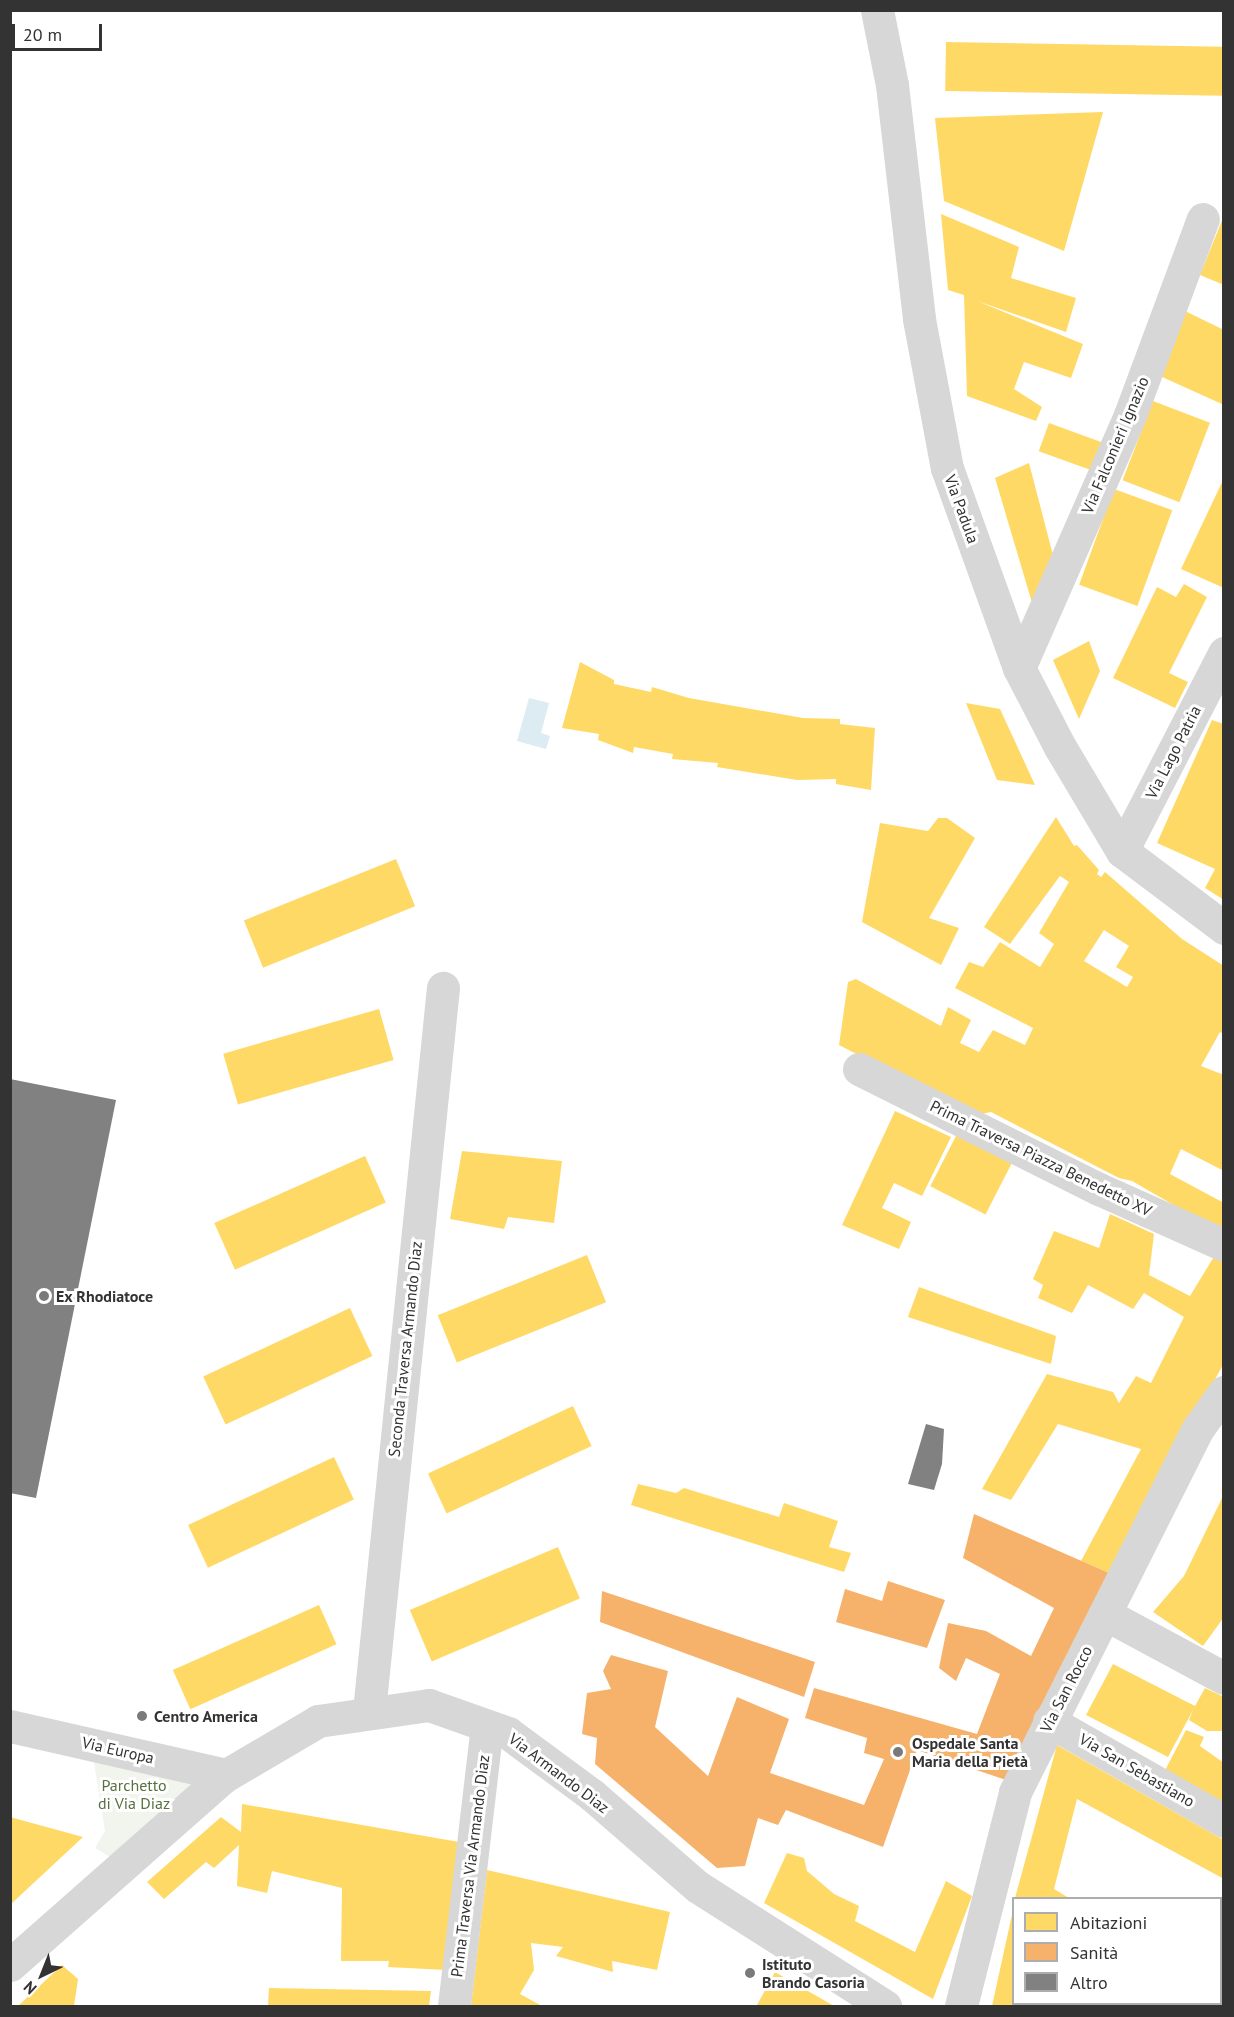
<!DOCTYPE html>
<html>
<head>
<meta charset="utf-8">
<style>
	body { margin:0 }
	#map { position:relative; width:1234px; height:2017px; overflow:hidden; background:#fff; font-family:"PT Sans",sans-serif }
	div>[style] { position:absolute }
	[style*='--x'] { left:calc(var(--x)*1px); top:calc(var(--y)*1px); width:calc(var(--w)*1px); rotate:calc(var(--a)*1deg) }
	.green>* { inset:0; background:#f1f5ed }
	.water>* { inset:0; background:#ddebf3 }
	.homes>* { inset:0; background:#ffd966; transform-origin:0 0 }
	.health>* { inset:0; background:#f6b26b }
	.building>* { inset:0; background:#818181 }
	.minor>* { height:33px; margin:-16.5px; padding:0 16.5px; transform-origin:16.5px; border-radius:16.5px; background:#d7d7d7 }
	.dots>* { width:16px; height:16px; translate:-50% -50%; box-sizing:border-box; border:3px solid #fff; border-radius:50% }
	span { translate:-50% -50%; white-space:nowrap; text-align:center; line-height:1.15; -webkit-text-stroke:6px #fff; paint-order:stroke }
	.street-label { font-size:16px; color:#333 }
	.poi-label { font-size:16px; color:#333; font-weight:700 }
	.left { translate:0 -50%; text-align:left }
	.park-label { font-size:16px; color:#56703f }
	.frame { position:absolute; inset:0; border:12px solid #333; pointer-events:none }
	.legend { position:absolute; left:1012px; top:1897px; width:210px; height:108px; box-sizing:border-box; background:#fff; border:2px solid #adadad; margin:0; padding:8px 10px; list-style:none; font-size:18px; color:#333 }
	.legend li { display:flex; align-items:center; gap:12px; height:30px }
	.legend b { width:30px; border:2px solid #adadad }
	.north { position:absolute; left:12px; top:1945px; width:60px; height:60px; -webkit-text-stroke:4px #fff; paint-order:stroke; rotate:223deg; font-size:16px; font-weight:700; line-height:24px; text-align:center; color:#333 }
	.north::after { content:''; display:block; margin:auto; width:21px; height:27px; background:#333; clip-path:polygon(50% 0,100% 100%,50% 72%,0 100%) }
	.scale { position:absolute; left:12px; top:24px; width:90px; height:27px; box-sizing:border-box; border:3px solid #333; border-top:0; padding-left:8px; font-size:18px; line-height:21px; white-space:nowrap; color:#333; -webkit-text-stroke:4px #fff; paint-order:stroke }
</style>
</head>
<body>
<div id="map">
	<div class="green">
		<div style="clip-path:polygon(93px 1756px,193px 1783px,115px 1860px,95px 1848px,105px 1831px)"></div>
	</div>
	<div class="water">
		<div style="clip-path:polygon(529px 698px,549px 703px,541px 733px,550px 736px,546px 749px,517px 741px)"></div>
	</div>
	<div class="homes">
		<div style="left:946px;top:42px;width:278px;height:49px;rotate:1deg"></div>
		<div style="clip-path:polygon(1103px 112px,1064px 251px,944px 201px,935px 118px)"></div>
		<div style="clip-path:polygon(941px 214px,1019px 247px,1011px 278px,1076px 298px,1066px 332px,977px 301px,1083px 344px,1071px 378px,1024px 362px,1014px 389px,1042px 407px,1036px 421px,967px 396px,964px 295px,948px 290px)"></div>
		<div style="clip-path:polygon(1223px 218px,1224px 218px,1224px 285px,1200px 275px)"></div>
		<div style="clip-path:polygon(1185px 311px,1224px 330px,1224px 405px,1160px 376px)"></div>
		<div style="left:1153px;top:401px;width:61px;height:85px;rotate:21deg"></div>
		<div style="left:1049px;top:423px;width:59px;height:30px;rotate:20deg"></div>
		<div style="clip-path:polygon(1029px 463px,1054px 559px,1033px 606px,995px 478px)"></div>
		<div style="clip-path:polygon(1224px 478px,1224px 588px,1181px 569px)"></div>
		<div style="left:1114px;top:489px;width:62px;height:102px;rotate:20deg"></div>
		<div style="clip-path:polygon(1184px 584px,1207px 597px,1169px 673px,1188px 682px,1175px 708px,1113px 678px,1157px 587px,1176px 597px)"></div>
		<div style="clip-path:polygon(1089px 641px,1100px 671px,1079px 719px,1053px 660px)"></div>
		<div style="clip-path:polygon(580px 662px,614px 680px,614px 684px,651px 692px,652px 687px,689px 698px,803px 718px,840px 719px,840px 724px,875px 728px,871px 790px,836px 784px,836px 779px,797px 780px,717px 767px,718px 763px,672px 759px,673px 754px,634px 747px,633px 753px,598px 740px,599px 734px,562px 728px)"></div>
		<div style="clip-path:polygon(966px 703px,1000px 709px,1035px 785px,997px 780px)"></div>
		<div style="clip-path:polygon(1212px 720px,1224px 724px,1224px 900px,1205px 888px,1215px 869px,1157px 843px)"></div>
		<div style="clip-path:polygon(evenodd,1056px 817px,1074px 846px,1077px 845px,1099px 870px,1097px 874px,1101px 877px,1105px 872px,1182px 939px,1224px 966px,1224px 1034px,1220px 1032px,1201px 1066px,1224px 1075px,1224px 1171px,1181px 1149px,1170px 1174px,1224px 1203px,1224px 1234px,1132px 1181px,1119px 1178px,991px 1112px,981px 1114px,901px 1077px,839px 1045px,848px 982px,856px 979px,941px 1026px,948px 1007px,971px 1020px,960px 1043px,979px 1052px,993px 1030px,1025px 1045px,1033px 1028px,955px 988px,969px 962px,983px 967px,1000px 942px,1040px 967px,1054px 944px,1039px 933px,1069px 882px,1060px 876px,1010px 944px,984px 927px,1056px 817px,1104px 930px,1129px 946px,1116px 967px,1133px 977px,1127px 987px,1084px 961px,1104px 930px)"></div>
		<div style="clip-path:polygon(938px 818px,947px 818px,975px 838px,929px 918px,959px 928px,941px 965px,862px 922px,880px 823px,928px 831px)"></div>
		<div style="left:396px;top:859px;width:51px;height:164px;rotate:68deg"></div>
		<div style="left:379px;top:1009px;width:53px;height:162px;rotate:74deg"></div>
		<div style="clip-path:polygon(895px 1111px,951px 1137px,922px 1196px,894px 1183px,882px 1208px,911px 1222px,899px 1249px,842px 1225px)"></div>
		<div style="left:958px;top:1132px;width:62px;height:61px;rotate:27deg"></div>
		<div style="clip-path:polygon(462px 1151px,562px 1161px,554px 1223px,508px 1217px,504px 1229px,450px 1219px)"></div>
		<div style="left:365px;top:1156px;width:51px;height:165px;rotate:66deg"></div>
		<div style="clip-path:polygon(1110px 1214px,1154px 1234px,1149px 1275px,1190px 1296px,1218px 1250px,1224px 1253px,1224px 1363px,1109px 1573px,1081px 1561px,1141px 1449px,1058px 1424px,1011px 1500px,982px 1489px,1047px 1374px,1113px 1392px,1119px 1403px,1136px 1376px,1151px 1383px,1184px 1317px,1144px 1293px,1133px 1309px,1088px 1285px,1072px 1313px,1038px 1298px,1043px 1285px,1033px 1279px,1054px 1231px,1099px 1248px)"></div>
		<div style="left:587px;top:1255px;width:51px;height:161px;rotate:68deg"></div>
		<div style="clip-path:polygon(919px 1287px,1056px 1336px,1051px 1364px,908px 1317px)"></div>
		<div style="left:350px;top:1308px;width:53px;height:162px;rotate:65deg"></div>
		<div style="left:573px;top:1406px;width:44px;height:160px;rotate:65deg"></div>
		<div style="left:334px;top:1457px;width:47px;height:161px;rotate:65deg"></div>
		<div style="clip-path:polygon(638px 1484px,676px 1493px,684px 1488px,779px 1517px,784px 1503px,838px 1521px,829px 1547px,851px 1553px,844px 1572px,631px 1505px)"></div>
		<div style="clip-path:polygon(1224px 1494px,1224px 1617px,1203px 1646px,1153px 1612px,1184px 1576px)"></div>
		<div style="left:558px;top:1547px;width:56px;height:161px;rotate:67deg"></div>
		<div style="left:319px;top:1605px;width:43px;height:160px;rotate:66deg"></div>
		<div style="clip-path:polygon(1113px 1664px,1195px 1706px,1205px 1688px,1224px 1697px,1224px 1731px,1207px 1731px,1189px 1720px,1193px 1710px,1168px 1757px,1086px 1715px)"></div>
		<div style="clip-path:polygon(1186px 1730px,1204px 1737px,1200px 1746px,1224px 1763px,1224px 1813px,1161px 1778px)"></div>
		<div style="clip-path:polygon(1057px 1745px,1224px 1840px,1224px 1879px,1077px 1799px,1054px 1889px,1069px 1898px,1015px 1898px)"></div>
		<div style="clip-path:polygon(242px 1804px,459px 1842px,446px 1970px,388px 1967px,389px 1961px,341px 1961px,342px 1888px,272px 1871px,267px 1893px,237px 1886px,239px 1845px,214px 1868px,206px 1862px,164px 1899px,147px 1882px,221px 1817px,241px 1832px)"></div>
		<div style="clip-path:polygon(10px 1817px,83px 1837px,10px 1905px)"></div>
		<div style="clip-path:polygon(787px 1853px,804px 1858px,807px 1871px,834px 1894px,859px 1906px,855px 1921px,915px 1952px,946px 1881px,972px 1896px,933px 1999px,764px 1903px)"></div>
		<div style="clip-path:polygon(487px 1870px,670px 1912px,657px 1970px,612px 1961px,613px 1972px,556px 1956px,563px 1947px,531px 1943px,534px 1970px,520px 1994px,542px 2006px,471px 2006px)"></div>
		<div style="left:1224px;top:1904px;width:89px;height:7px;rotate:90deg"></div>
		<div style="clip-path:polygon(1013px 1910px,1014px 2004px,1031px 2004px,1031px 2006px,992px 2006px)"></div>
		<div style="clip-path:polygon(62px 1965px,78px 1979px,74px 2006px,18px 2006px)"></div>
		<div style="clip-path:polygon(775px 1972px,834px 2006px,757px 2005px)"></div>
		<div style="clip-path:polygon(269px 1988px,431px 1991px,429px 2006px,268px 2006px)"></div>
		<div style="clip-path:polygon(1102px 2004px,1159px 2004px,1101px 2006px)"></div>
	</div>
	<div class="health">
		<div style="clip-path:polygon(974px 1514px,1109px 1573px,1006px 1780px,917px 1750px,883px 1847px,786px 1810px,778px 1825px,758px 1818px,745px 1866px,717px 1868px,595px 1764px,597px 1738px,582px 1734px,587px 1693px,611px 1689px,603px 1671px,611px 1655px,668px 1671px,655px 1727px,708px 1776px,737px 1697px,789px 1719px,770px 1773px,864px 1805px,884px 1759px,864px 1753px,867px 1738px,805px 1718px,814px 1688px,977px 1734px,1000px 1674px,966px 1658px,956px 1681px,939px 1668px,948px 1623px,986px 1631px,1031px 1656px,1054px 1608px,963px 1558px)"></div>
		<div style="clip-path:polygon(888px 1581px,945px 1600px,927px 1648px,836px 1622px,845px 1589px,882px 1601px)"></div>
		<div style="clip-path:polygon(602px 1591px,815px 1662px,804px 1697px,600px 1622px)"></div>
	</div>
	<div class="building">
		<div style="clip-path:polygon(10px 1079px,116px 1100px,36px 1498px,10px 1493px)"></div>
		<div style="clip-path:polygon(926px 1424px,944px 1429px,942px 1464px,934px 1490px,908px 1484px)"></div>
	</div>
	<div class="minor">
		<div style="--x:877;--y:10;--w:76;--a:78.7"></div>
		<div style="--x:892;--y:85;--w:236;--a:83.4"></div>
		<div style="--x:919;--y:319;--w:152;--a:79.4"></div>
		<div style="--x:947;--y:468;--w:213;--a:70.2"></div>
		<div style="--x:1019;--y:668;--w:89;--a:62.6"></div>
		<div style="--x:1060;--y:747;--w:121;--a:59.2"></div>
		<div style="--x:1122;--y:851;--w:128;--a:37"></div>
		<div style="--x:1019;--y:668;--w:276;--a:-66.3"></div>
		<div style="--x:1130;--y:415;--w:209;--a:-69.6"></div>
		<div style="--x:1122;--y:851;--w:223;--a:-62.7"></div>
		<div style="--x:859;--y:1069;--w:268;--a:26.6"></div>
		<div style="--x:1099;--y:1189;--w:137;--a:24.1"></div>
		<div style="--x:1105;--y:1614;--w:135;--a:28.3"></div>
		<div style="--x:369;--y:1711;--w:727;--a:-84.16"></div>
		<div style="--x:1049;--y:1721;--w:202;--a:29.7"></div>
		<div style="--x:10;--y:1726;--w:221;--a:12.8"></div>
		<div style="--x:10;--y:1965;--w:284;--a:-41.4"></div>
		<div style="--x:223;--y:1777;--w:110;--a:-30.5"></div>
		<div style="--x:318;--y:1721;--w:112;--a:-8.2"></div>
		<div style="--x:429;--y:1705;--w:84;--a:19.5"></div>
		<div style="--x:508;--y:1733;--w:104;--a:36.4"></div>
		<div style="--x:592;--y:1795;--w:140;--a:41"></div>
		<div style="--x:698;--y:1887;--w:222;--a:32.5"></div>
		<div style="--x:454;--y:2006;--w:282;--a:-83.3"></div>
		<div style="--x:961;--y:2006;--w:221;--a:-75.8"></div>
		<div style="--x:1015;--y:1792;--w:405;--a:-63.3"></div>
		<div style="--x:1197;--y:1430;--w:47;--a:-54.6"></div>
	</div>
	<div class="dots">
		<div style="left:44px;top:1296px;background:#7a7a7a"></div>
		<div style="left:142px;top:1716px;background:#7a7a7a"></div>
		<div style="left:898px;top:1752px;background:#7a7a7a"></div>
		<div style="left:750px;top:1973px;background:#7a7a7a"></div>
	</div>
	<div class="street-label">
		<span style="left:1115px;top:445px;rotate:-67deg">Via Falconieri Ignazio</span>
		<span style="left:962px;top:509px;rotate:70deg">Via Padula</span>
		<span style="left:1173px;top:752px;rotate:-63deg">Via Lago Patria</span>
		<span style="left:1041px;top:1158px;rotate:26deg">Prima Traversa Piazza Benedetto XV</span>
		<span style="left:405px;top:1349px;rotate:-84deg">Seconda Traversa Armando Diaz</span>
		<span style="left:1066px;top:1689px;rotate:-63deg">Via San Rocco</span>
		<span style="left:118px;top:1750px;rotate:13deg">Via Europa</span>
		<span style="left:1137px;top:1770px;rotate:30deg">Via San Sebastiano</span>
		<span style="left:559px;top:1773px;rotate:37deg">Via Armando Diaz</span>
		<span style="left:470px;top:1866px;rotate:-83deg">Prima Traversa Via Armando Diaz</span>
	</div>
	<div class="poi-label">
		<span class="left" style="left:56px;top:1296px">Ex Rhodiatoce</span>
		<span class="left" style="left:154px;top:1716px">Centro America</span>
		<span class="left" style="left:912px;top:1752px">Ospedale Santa<br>Maria della Pietà</span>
		<span class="left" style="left:762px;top:1973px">Istituto<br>Brando Casoria</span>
	</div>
	<div class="park-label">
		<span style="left:134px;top:1794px">Parchetto<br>di Via Diaz</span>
	</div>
	<div class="frame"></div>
	<ul class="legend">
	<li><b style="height:16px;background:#ffd966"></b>Abitazioni</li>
	<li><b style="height:16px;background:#f6b26b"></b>Sanità</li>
	<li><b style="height:16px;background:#818181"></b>Altro</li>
	</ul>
	<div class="north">N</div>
	<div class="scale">20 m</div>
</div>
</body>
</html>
